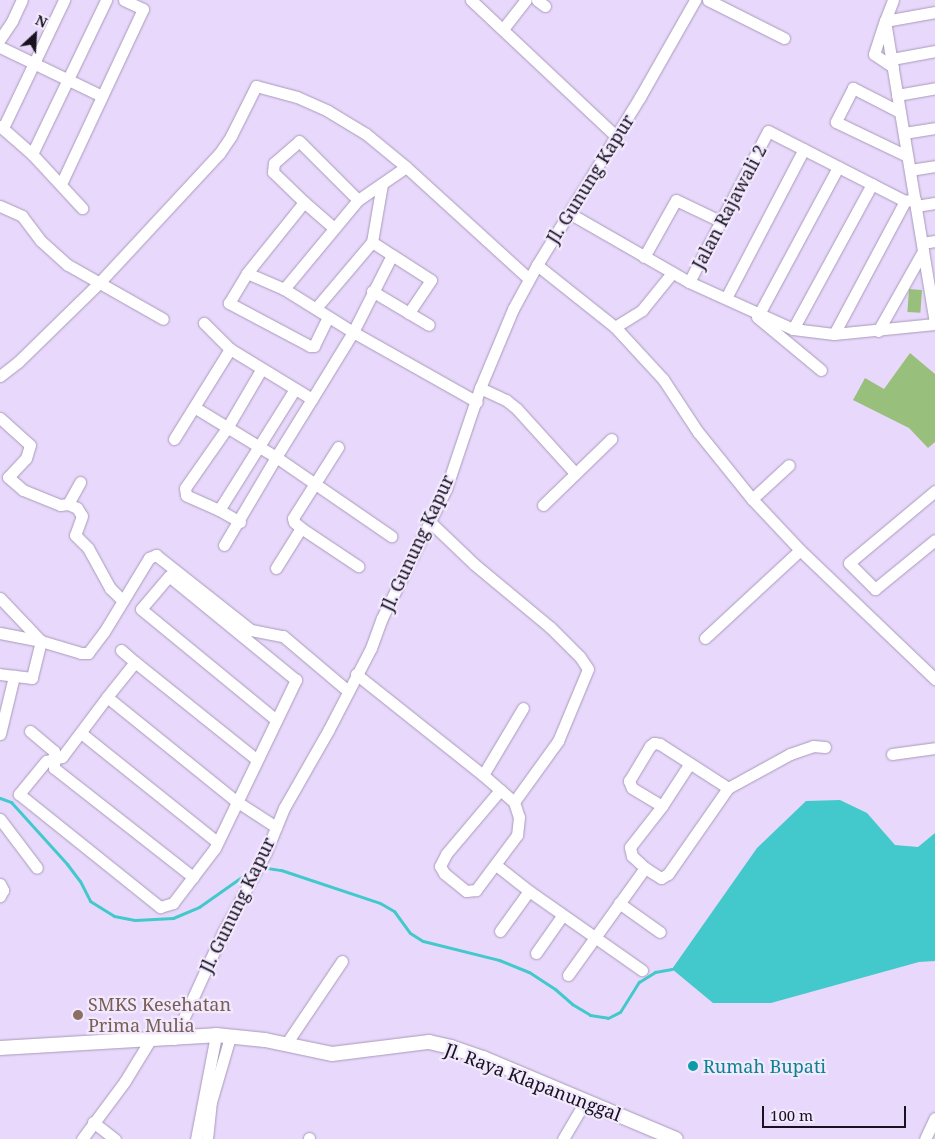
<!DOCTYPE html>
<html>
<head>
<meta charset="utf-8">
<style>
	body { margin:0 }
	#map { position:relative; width:935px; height:1139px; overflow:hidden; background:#e8d9fc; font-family:"Noto Serif",serif }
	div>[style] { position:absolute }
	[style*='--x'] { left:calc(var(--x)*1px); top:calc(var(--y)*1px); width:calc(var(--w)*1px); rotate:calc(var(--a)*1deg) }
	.green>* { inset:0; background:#98bf7b; transform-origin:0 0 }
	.water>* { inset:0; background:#43c9cb }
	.stream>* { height:3px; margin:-1.5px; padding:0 1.5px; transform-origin:1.5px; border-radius:1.5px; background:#43c9cb }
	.roads { filter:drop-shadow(0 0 1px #a89aba) drop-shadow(0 0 1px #a89aba) }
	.minor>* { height:11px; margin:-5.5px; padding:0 5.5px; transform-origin:5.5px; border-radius:5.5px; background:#fff }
	.tertiary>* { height:14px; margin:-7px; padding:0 7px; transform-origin:7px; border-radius:7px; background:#fff }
	.dots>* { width:14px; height:14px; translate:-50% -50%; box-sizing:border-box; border:2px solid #f2e9fe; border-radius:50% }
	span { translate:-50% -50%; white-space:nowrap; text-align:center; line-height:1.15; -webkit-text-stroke:4.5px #f2e9fe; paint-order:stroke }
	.street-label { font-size:18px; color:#18131f }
	.education-label { font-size:18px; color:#785e54 }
	.left { translate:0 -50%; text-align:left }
	.culture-label { font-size:18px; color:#0d838f }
	.north { position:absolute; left:10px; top:10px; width:50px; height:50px; -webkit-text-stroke:4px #f2e9fe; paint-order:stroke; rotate:25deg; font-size:14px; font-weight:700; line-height:20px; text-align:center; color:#18131f }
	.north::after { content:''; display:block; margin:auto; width:18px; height:22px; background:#18131f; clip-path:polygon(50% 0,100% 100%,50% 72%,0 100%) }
	.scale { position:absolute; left:762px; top:1106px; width:144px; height:22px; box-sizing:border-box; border:2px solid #18131f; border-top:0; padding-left:6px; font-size:15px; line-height:18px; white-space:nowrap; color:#18131f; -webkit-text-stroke:4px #f2e9fe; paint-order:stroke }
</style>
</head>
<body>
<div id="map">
	<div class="green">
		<div style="left:909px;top:289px;width:13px;height:23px;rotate:4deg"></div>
		<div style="clip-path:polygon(910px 353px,935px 374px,935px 442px,928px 448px,909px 428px,853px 400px,865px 378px,884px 389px)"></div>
	</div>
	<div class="water">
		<div style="clip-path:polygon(840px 800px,867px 813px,895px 845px,918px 847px,935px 833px,935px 961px,919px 962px,771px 1003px,713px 1003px,672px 969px,757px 848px,806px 801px)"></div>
	</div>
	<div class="stream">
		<div style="--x:0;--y:798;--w:12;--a:20"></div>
		<div style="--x:11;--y:802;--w:84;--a:47.9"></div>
		<div style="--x:67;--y:864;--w:21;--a:53"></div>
		<div style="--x:80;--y:881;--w:22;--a:63"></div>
		<div style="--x:90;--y:901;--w:28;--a:32"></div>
		<div style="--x:114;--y:916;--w:21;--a:11"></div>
		<div style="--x:135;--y:920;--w:38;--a:-3"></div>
		<div style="--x:173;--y:918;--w:28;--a:-23"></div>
		<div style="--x:199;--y:907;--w:66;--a:-35.1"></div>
		<div style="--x:261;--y:867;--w:20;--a:9"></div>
		<div style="--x:281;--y:870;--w:104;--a:18.4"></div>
		<div style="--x:380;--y:903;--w:16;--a:30"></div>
		<div style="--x:394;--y:911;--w:27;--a:54"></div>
		<div style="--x:410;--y:933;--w:15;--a:32"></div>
		<div style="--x:423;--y:941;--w:78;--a:14"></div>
		<div style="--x:499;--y:960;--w:32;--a:22"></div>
		<div style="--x:529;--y:972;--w:31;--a:33"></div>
		<div style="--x:555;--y:989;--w:23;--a:41"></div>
		<div style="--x:572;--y:1004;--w:21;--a:31"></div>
		<div style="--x:590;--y:1015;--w:18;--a:9"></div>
		<div style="--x:608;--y:1018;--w:13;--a:-27"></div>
		<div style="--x:620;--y:1012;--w:36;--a:-58"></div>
		<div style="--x:639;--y:982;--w:19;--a:-32"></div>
		<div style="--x:655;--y:972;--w:17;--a:-10"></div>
	</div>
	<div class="roads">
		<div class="minor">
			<div style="--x:471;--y:0;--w:200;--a:43.2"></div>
			<div style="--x:537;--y:0;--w:10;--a:37"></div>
			<div style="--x:708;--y:0;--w:85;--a:26.6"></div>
			<div style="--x:893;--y:0;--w:22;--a:111"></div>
			<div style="--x:885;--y:21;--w:306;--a:80.6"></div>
			<div style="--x:503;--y:29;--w:37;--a:-52"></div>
			<div style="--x:0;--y:39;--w:22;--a:-56"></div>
			<div style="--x:12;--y:21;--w:23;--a:-65"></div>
			<div style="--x:0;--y:47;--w:113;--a:25.7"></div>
			<div style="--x:892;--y:59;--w:44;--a:-10.5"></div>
			<div style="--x:893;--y:67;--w:23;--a:-146"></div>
			<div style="--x:874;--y:54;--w:35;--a:-72"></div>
			<div style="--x:885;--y:21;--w:51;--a:-10.2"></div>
			<div style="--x:897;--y:95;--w:39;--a:-10"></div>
			<div style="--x:900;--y:112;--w:53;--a:-152.9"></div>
			<div style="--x:853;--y:88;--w:38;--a:117"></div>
			<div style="--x:836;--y:122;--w:79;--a:25.6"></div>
			<div style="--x:0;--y:126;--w:43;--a:41.2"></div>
			<div style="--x:32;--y:154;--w:74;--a:47.2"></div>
			<div style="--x:3;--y:128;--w:142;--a:-64.5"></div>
			<div style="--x:904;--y:133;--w:31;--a:-9"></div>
			<div style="--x:32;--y:154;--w:171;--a:-64.3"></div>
			<div style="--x:910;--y:170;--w:25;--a:-9"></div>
			<div style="--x:61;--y:184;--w:193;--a:-64.9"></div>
			<div style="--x:143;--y:9;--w:21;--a:-155"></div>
			<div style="--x:304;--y:202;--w:40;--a:41"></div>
			<div style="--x:0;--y:206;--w:24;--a:24"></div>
			<div style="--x:22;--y:216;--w:31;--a:53"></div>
			<div style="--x:41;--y:241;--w:36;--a:42"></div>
			<div style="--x:68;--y:265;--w:109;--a:29.6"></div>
			<div style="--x:916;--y:206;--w:19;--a:-9"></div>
			<div style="--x:569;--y:213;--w:138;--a:29.9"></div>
			<div style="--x:689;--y:282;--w:114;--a:24.3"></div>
			<div style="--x:793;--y:329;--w:41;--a:7"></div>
			<div style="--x:834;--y:334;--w:101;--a:-5.7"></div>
			<div style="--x:922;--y:243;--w:13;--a:-9"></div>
			<div style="--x:392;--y:255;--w:46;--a:32.7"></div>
			<div style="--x:431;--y:280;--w:40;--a:124"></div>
			<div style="--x:644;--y:257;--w:65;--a:-60.7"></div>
			<div style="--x:676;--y:200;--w:49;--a:25.5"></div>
			<div style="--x:537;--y:265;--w:100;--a:38.5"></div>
			<div style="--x:615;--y:327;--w:71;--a:47.3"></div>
			<div style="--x:663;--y:379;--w:64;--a:56.6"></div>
			<div style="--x:698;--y:432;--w:86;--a:51.1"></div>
			<div style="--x:752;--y:499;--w:70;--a:46.7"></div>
			<div style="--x:800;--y:550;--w:187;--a:43.7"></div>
			<div style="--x:247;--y:273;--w:40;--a:23.4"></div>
			<div style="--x:284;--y:289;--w:81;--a:31.9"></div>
			<div style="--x:353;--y:332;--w:86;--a:-63.1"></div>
			<div style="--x:392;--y:255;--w:24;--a:-147"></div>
			<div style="--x:689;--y:282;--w:170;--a:-62.4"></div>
			<div style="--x:768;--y:131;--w:154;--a:27.1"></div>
			<div style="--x:905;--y:201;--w:10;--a:-11"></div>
			<div style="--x:284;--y:289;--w:116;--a:-50.3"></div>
			<div style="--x:372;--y:291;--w:66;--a:30.8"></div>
			<div style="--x:726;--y:298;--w:168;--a:-62.4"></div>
			<div style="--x:316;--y:308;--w:87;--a:-49.7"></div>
			<div style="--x:372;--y:242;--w:59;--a:-80.2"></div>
			<div style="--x:759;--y:314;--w:167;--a:-61.7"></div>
			<div style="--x:328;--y:317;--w:32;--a:116"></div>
			<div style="--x:314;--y:346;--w:4;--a:180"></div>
			<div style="--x:310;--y:346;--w:92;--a:-152"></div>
			<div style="--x:229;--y:303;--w:35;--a:-59"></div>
			<div style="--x:247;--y:273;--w:91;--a:-51.2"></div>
			<div style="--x:304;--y:202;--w:43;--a:-135.9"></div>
			<div style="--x:273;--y:172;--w:9;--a:-84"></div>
			<div style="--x:274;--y:163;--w:33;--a:-41"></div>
			<div style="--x:299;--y:141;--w:83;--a:45"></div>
			<div style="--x:358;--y:200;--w:58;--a:-34.5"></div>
			<div style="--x:757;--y:317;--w:83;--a:39.6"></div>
			<div style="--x:615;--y:327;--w:32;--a:-32"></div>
			<div style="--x:642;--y:310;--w:48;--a:-51"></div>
			<div style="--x:793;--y:329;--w:165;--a:-61.4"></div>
			<div style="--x:878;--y:331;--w:92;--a:-60.6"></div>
			<div style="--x:834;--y:334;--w:151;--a:-61.9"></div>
			<div style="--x:0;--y:376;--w:23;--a:-38"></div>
			<div style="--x:18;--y:362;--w:112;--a:-44.3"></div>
			<div style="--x:98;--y:284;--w:178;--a:-47.1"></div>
			<div style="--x:219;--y:154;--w:22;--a:-56"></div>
			<div style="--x:231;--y:136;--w:56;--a:-63.4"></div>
			<div style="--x:256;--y:86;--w:42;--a:15"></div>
			<div style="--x:297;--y:97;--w:34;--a:24"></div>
			<div style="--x:328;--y:111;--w:44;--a:31.2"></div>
			<div style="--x:366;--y:134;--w:52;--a:39.5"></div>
			<div style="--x:406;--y:167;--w:166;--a:42.3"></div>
			<div style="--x:480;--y:388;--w:29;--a:25"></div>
			<div style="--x:506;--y:400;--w:14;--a:39"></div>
			<div style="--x:517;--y:409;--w:86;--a:47.8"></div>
			<div style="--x:312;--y:399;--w:79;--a:-58.5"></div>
			<div style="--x:353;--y:332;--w:142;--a:29.4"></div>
			<div style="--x:194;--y:407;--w:96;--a:31.4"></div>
			<div style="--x:276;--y:457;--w:68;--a:-58.2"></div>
			<div style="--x:312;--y:399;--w:96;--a:-148.6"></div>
			<div style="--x:230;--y:349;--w:37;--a:-135"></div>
			<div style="--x:0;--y:418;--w:40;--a:42"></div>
			<div style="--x:30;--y:445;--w:14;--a:107"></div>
			<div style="--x:26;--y:458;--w:26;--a:133"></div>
			<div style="--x:8;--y:477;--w:20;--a:41"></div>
			<div style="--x:23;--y:490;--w:40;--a:22"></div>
			<div style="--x:60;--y:505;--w:8;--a:-7"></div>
			<div style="--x:68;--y:504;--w:10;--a:24"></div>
			<div style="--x:77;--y:508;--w:9;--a:58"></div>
			<div style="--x:82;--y:516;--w:20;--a:110"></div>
			<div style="--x:75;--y:535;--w:18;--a:45"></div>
			<div style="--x:88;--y:548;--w:46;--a:61.2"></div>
			<div style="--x:110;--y:588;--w:18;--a:45"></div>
			<div style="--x:174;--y:439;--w:106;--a:-58.1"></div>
			<div style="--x:935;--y:491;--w:112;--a:140.1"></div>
			<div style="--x:849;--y:563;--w:37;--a:45"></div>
			<div style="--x:875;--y:589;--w:77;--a:-39.2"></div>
			<div style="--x:752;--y:499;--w:50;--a:-42.6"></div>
			<div style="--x:68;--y:504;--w:25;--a:-61"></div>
			<div style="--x:543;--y:505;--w:95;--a:-44.1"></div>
			<div style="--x:219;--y:510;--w:36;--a:-156"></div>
			<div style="--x:186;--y:495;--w:7;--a:-98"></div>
			<div style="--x:185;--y:488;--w:73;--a:-55"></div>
			<div style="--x:227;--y:428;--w:69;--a:-59.7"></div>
			<div style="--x:429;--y:521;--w:62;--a:43.7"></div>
			<div style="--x:474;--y:564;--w:99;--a:39.7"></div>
			<div style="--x:550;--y:627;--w:42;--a:45"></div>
			<div style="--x:580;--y:657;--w:14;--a:56"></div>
			<div style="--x:588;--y:669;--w:78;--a:112.6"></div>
			<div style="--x:558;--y:741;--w:75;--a:125.8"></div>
			<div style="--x:240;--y:522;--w:24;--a:-150"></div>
			<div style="--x:219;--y:510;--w:143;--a:-57.9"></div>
			<div style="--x:301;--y:528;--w:69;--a:33.7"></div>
			<div style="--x:224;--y:545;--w:102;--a:-59.4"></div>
			<div style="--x:276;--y:457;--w:140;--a:34.5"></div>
			<div style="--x:276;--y:568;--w:47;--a:-58"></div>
			<div style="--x:301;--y:528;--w:9;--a:-139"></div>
			<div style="--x:294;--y:522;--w:4;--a:-104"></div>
			<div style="--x:293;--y:518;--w:84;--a:-57.6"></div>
			<div style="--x:0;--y:598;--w:59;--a:46.4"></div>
			<div style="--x:41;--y:641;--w:38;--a:104"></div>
			<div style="--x:32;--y:678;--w:32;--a:-173"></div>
			<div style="--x:0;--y:633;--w:42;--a:11"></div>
			<div style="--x:41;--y:641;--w:42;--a:16.7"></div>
			<div style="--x:81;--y:653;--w:7;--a:0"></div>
			<div style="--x:88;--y:653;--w:26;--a:-53"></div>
			<div style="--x:104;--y:632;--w:87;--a:-58.7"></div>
			<div style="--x:149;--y:558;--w:8;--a:-23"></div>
			<div style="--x:156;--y:555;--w:121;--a:38.3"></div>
			<div style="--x:251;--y:630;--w:33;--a:11"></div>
			<div style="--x:283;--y:636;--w:84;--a:40.2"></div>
			<div style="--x:705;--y:638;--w:129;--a:-42.8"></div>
			<div style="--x:121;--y:650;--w:18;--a:41"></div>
			<div style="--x:356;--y:674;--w:162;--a:38.5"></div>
			<div style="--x:483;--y:775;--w:41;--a:41.1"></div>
			<div style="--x:514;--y:802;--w:16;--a:72"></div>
			<div style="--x:519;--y:817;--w:18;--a:96"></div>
			<div style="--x:517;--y:835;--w:69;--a:126.7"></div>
			<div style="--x:476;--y:890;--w:10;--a:174"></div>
			<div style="--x:466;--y:891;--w:28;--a:-141"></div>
			<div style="--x:444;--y:873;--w:8;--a:-120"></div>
			<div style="--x:440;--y:866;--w:13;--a:-63"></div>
			<div style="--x:446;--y:854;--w:84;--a:-49.8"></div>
			<div style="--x:107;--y:697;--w:75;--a:126.9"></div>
			<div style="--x:62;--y:757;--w:16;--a:166"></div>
			<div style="--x:46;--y:761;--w:43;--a:129.3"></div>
			<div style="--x:19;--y:794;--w:181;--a:38.7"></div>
			<div style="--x:160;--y:907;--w:14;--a:-17"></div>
			<div style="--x:173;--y:903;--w:69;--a:-52.6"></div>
			<div style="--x:215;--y:848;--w:187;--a:-64.3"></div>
			<div style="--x:296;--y:680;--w:164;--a:-140.7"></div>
			<div style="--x:169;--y:576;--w:43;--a:130.3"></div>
			<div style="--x:141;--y:609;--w:175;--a:39.4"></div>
			<div style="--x:30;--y:731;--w:31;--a:40"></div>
			<div style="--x:54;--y:751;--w:17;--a:90"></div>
			<div style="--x:54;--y:768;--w:177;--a:38.1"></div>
			<div style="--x:81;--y:733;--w:174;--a:38.7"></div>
			<div style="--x:0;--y:734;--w:60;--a:-76.4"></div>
			<div style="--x:892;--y:754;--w:43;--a:-7.9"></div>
			<div style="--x:256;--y:759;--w:155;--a:-141.3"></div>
			<div style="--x:135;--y:662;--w:45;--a:128.7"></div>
			<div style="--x:107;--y:697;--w:166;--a:38.9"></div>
			<div style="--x:236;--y:801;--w:48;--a:33"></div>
			<div style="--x:483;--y:775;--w:78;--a:-59.2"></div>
			<div style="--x:662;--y:806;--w:51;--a:-56.9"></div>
			<div style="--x:0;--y:819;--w:61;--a:52.9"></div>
			<div style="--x:496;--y:865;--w:42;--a:38.2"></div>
			<div style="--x:645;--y:868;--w:19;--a:32"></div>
			<div style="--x:661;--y:878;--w:8;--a:-30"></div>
			<div style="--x:668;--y:874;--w:105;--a:-55.1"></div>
			<div style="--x:728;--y:788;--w:71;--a:-28.7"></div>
			<div style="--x:790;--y:754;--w:24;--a:-19"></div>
			<div style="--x:813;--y:746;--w:12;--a:5"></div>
			<div style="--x:0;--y:884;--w:7;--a:63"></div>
			<div style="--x:3;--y:890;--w:7;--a:117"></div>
			<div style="--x:619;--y:903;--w:50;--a:35.3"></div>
			<div style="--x:500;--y:931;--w:49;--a:-54.1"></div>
			<div style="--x:529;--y:891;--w:138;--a:35"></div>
			<div style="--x:536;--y:953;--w:45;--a:-54.9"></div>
			<div style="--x:568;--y:975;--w:132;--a:-54.3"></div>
			<div style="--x:645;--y:868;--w:18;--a:-137"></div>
			<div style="--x:632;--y:856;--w:9;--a:-103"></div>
			<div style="--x:630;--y:847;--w:52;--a:-52"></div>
			<div style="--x:662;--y:806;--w:35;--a:-149"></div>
			<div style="--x:632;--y:788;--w:8;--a:-113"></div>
			<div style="--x:629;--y:781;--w:41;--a:-59"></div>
			<div style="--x:650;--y:746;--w:5;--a:-37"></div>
			<div style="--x:654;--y:743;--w:6;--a:9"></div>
			<div style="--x:660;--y:744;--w:81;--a:32.9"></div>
			<div style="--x:174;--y:1039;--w:118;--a:-65.4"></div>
			<div style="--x:223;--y:932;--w:91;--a:-61.7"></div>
			<div style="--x:266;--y:852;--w:48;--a:-67.8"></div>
			<div style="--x:284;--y:808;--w:91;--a:-60.3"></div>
			<div style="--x:329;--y:729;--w:91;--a:-62.6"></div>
			<div style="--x:371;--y:648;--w:32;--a:-70"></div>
			<div style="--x:382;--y:618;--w:144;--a:-63.6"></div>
			<div style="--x:446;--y:489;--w:107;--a:-71.4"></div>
			<div style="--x:480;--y:388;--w:86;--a:-67.3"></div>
			<div style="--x:513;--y:309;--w:50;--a:-61.4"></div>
			<div style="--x:537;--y:265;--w:197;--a:-58.5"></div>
			<div style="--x:640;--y:97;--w:112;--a:-60.4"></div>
			<div style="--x:286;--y:1044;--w:100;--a:-56"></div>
			<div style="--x:93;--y:1122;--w:28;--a:38"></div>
			<div style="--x:82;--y:1139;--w:72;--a:-53.4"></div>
			<div style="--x:125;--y:1081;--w:48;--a:-58.6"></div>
			<div style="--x:196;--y:1139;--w:106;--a:-79.1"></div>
			<div style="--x:207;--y:1139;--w:37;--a:-84"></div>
			<div style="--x:211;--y:1102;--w:68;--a:-73.7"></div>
			<div style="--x:309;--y:1139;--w:1;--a:-90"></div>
			<div style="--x:563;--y:1139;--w:45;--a:-59.5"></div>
			<div style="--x:925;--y:1139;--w:23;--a:-65"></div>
		</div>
		<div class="tertiary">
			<div style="--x:0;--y:1048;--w:216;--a:-3.4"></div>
			<div style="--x:216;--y:1035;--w:49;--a:5.8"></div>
			<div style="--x:265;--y:1040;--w:68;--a:11.8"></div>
			<div style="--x:332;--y:1054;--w:98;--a:-7.1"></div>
			<div style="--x:429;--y:1042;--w:23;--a:13"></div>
			<div style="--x:451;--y:1047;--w:34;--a:19"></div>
			<div style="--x:483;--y:1058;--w:209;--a:22.8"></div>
		</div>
	</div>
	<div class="dots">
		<div style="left:78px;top:1015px;background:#8d6e63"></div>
		<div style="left:693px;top:1066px;background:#0f9aa8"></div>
	</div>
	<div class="street-label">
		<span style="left:590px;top:179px;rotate:-58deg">Jl. Gunung Kapur</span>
		<span style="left:729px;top:207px;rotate:-62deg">Jalan Rajawali 2</span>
		<span style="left:417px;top:543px;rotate:-65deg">Jl. Gunung Kapur</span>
		<span style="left:237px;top:905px;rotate:-64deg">Jl. Gunung Kapur</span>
		<span style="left:533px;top:1082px;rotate:21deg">Jl. Raya Klapanunggal</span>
	</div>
	<div class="education-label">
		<span class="left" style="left:88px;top:1015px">SMKS Kesehatan<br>Prima Mulia</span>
	</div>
	<div class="culture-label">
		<span class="left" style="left:703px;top:1066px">Rumah Bupati</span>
	</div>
	<div class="north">N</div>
	<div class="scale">100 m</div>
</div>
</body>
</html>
